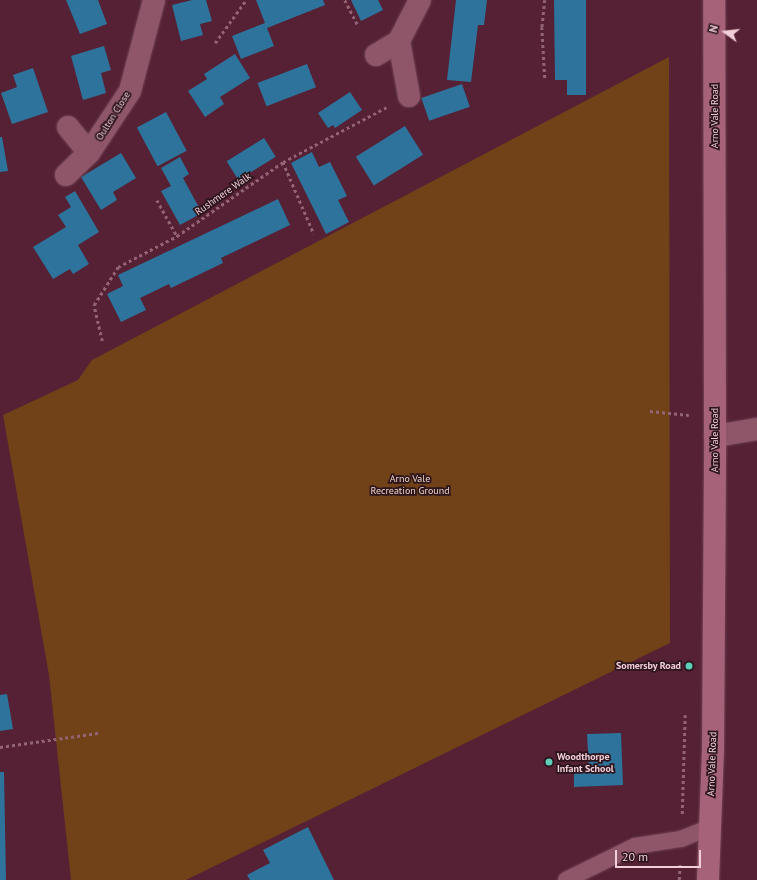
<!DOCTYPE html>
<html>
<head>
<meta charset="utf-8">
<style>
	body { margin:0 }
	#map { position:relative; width:757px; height:880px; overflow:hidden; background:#562135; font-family:"PT Sans",sans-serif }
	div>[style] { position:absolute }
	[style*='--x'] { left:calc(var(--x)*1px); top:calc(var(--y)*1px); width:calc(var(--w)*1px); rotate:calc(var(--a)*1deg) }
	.green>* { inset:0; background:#714118 }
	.building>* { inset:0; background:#2d739c; transform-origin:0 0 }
	.path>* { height:2.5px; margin-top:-1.25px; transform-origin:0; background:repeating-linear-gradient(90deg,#926474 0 3px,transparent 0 6px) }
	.roads { filter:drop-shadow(0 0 1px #704255) drop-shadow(0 0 1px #704255) }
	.service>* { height:16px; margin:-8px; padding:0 8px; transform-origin:8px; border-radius:8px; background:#8f5569 }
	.minor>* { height:22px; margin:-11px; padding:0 11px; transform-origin:11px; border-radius:11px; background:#8f5569 }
	.tertiary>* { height:22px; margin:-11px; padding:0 11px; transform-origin:11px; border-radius:11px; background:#8f5569 }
	.primary>* { height:22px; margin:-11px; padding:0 11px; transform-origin:11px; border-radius:11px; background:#a66279 }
	.dots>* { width:11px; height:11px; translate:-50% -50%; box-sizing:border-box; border:2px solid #2d151d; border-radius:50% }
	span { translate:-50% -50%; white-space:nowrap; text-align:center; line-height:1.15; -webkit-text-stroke:3.5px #2d151d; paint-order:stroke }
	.street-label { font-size:10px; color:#f1ced8 }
	.park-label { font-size:10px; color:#eed4c2 }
	.poi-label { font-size:10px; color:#f1ced8; font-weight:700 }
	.right { translate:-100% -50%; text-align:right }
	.left { translate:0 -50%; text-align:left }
	.north { position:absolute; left:705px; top:12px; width:40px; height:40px; -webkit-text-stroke:3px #2d151d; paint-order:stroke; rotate:285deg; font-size:11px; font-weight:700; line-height:16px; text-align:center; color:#f1ced8 }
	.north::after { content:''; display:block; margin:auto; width:14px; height:18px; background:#f1ced8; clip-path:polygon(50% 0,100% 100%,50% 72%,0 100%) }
	.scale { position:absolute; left:615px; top:850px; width:86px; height:18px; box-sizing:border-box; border:2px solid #f1ced8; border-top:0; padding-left:5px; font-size:12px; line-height:14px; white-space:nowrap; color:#f1ced8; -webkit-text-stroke:3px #2d151d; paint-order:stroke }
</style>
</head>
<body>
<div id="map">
	<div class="green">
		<div style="clip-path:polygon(669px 57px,670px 643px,186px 880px,71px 880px,49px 675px,3px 415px,78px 380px,92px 360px)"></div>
	</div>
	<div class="building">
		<div style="clip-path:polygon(66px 0,98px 0,107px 24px,80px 34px)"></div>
		<div style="clip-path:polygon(192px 0,206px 0,212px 21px,200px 24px,203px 35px,181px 41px,172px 5px)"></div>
		<div style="clip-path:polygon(256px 0,323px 0,325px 5px,267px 28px,274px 46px,241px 59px,232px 36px,265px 23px)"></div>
		<div style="clip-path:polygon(351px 0,378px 0,383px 10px,361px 21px)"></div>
		<div style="clip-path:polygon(456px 0,487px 0,484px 25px,478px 25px,471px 82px,447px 80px)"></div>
		<div style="clip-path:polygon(554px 0,586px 0,586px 95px,567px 95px,567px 80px,555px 80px)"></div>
		<div style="clip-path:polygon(104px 46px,111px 70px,101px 73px,106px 93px,83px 100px,71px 56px)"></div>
		<div style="clip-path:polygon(235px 54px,250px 78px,220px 97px,224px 104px,205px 117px,188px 91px,207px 79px,204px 74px)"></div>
		<div style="left:307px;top:64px;width:25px;height:53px;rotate:69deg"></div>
		<div style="clip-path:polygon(33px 68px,48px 112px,12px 124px,1px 93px,17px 87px,13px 75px)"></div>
		<div style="left:462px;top:84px;width:24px;height:43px;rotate:71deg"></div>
		<div style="clip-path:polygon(350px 92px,362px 110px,335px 128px,333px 125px,328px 128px,318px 113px)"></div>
		<div style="left:166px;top:112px;width:44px;height:33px;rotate:62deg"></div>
		<div style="left:405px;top:126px;width:34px;height:58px;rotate:58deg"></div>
		<div style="clip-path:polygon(0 137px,2px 137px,8px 171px,0 172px)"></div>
		<div style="left:264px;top:138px;width:22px;height:44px;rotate:58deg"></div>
		<div style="clip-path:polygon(312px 152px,319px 167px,330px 162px,347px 196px,338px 200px,349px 222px,326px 234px,291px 163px)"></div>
		<div style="clip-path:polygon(121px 153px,136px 178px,113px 192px,117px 200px,101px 210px,81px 177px)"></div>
		<div style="clip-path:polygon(180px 157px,189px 174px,183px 178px,202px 213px,180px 225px,161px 191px,171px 186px,161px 168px)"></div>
		<div style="clip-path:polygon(75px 191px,99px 232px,78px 245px,89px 264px,73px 274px,70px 269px,53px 279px,33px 247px,66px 227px,58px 215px,71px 207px,65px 197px)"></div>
		<div style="clip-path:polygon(278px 199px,290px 225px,221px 258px,223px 263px,171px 288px,169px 284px,140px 298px,146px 310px,121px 322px,107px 294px,123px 286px,118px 275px)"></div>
		<div style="clip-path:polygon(7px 694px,13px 729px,0 731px,0 695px)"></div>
		<div style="clip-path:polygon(621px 733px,623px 785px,574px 787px,574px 771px,589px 771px,587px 734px)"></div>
		<div style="clip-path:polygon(0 772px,4px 772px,6px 880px,0 880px)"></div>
		<div style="clip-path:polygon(308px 827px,334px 880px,250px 880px,247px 875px,270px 863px,263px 850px)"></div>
	</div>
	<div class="path">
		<div style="--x:345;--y:0;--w:30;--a:63"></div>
		<div style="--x:545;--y:0;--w:27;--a:96"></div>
		<div style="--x:542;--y:27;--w:52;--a:86.7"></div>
		<div style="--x:215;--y:43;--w:53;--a:-54.2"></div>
		<div style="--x:283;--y:162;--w:78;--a:66.7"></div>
		<div style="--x:157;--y:200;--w:41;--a:60.9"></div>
		<div style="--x:102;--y:341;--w:37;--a:-103"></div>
		<div style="--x:94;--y:305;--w:45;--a:-57.7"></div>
		<div style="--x:118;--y:267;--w:67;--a:-27.7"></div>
		<div style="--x:177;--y:236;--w:129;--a:-34.9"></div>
		<div style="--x:283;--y:162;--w:118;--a:-27.9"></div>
		<div style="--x:650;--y:411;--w:39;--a:6"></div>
		<div style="--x:0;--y:747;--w:99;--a:-8.1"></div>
		<div style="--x:682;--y:814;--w:99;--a:-88.3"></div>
		<div style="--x:679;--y:880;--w:17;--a:-87"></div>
	</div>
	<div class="roads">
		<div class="service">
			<div style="--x:566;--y:880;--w:77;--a:-26.2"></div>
			<div style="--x:635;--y:846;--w:47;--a:-8.7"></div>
			<div style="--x:681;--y:839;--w:31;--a:-22"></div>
		</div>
		<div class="minor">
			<div style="--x:399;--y:41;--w:56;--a:79.7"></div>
			<div style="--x:376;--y:55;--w:27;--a:-31"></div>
			<div style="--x:399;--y:41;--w:46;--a:-62.9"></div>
			<div style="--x:68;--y:127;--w:33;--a:51"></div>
			<div style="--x:66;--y:175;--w:32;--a:-44"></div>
			<div style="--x:89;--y:153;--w:74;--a:-56.5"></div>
			<div style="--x:130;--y:91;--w:94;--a:-75.2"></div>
		</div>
		<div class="tertiary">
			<div style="--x:715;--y:436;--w:43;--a:-9.5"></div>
		</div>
		<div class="primary">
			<div style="--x:708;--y:880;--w:130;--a:-87.8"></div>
			<div style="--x:713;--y:750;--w:314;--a:-89.6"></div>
			<div style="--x:715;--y:436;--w:436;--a:-90.1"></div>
		</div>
	</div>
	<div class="dots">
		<div style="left:689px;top:666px;background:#5eceb8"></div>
		<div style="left:549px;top:762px;background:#5eceb8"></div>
	</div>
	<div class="street-label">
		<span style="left:113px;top:116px;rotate:-58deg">Oulton Close</span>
		<span style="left:715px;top:116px;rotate:-90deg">Arno Vale Road</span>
		<span style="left:223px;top:194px;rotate:-35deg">Rushmere Walk</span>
		<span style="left:715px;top:440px;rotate:-90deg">Arno Vale Road</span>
		<span style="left:712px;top:764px;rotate:-88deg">Arno Vale Road</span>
	</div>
	<div class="park-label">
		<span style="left:410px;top:484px">Arno Vale<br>Recreation Ground</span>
	</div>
	<div class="poi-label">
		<span class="right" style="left:681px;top:666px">Somersby Road</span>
		<span class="left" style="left:557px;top:762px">Woodthorpe<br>Infant School</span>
	</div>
	<div class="north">N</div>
	<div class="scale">20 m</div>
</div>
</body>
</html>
